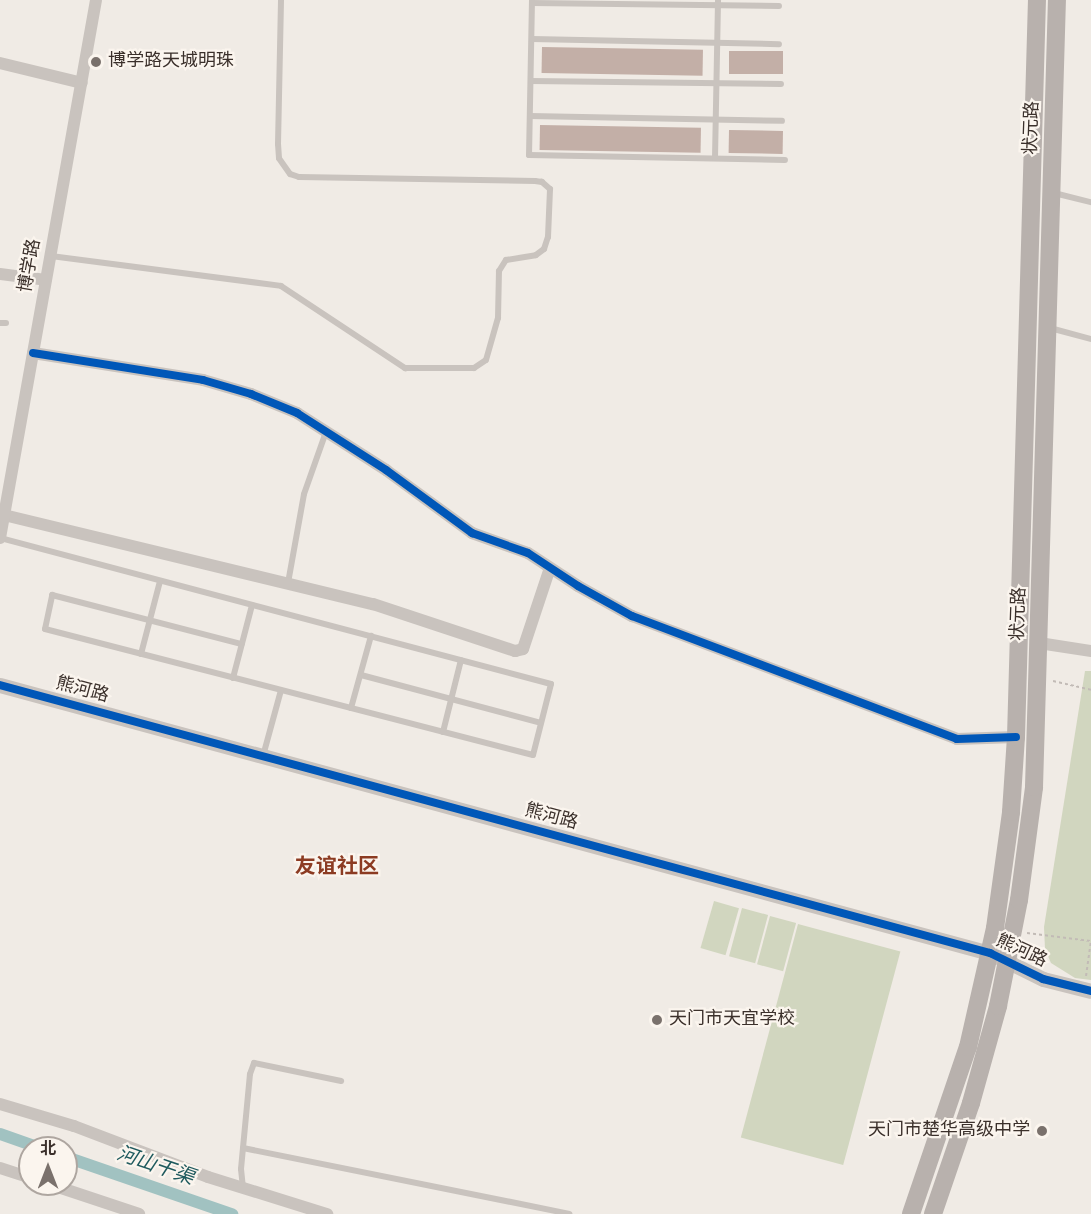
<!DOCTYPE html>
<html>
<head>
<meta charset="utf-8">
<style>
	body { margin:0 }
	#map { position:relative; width:1091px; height:1214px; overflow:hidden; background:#f0ebe5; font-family:Overpass,"Noto Sans SC",sans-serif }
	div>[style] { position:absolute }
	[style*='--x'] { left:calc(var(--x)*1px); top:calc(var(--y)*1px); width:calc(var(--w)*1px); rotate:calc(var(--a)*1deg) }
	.green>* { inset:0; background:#d1d6bf; transform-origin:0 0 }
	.canal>* { height:12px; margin:-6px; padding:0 6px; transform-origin:6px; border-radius:6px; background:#a1c2c1 }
	.building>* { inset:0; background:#c3afa7; transform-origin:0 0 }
	.path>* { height:2px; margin-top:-1px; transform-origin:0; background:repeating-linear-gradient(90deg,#c2bbb6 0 3px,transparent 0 6px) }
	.service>* { height:6px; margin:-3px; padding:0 3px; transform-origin:3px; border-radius:3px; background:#c9c3be }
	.minor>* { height:12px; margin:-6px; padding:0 6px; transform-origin:6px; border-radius:6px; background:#c9c3be }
	.tertiary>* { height:15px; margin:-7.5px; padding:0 7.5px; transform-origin:7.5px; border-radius:7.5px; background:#c9c3be }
	.primary>* { height:18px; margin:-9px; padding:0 9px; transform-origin:9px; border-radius:9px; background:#b8b1ad }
	.cycleway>* { height:8px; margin:-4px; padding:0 4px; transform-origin:4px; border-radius:4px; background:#0057b8 }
	.dots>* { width:16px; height:16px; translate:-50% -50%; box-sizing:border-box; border:3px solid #fbf5ee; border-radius:50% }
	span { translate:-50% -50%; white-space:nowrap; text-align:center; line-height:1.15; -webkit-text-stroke:4.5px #fbf5ee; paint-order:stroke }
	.poi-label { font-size:18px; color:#3b302b }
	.left { translate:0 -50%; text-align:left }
	.right { translate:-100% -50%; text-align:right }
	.street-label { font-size:18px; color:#3b302b }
	.water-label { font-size:20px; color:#1f5a5e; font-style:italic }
	.quarter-label { font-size:21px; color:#8c3b22; font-weight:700 }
	.north { position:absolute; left:18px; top:1136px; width:60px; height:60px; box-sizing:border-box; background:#fbf5ee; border:2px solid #aea6a0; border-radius:50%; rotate:0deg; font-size:16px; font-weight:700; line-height:24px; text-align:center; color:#3b302b }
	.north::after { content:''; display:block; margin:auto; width:21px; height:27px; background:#7a716c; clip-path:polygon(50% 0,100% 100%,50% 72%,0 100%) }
</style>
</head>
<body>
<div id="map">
	<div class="green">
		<div style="clip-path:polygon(1085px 671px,1091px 671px,1091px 980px,1075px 978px,1051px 963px,1045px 949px,1044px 927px)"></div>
		<div style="left:714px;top:901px;width:26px;height:49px;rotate:16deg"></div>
		<div style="left:742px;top:908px;width:27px;height:50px;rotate:15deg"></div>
		<div style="left:770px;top:916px;width:27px;height:50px;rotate:15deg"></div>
		<div style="left:798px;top:924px;width:106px;height:221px;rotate:15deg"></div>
	</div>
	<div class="canal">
		<div style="--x:0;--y:1134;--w:42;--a:19.3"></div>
		<div style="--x:66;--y:1157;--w:176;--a:19"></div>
	</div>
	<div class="building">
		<div style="left:542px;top:47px;width:161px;height:26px;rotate:1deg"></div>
		<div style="left:729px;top:51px;width:54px;height:23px"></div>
		<div style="left:540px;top:125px;width:161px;height:25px;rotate:1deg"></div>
		<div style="left:729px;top:130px;width:54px;height:23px;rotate:1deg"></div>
	</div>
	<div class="path">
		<div style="--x:1053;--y:681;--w:39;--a:13"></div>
		<div style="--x:1027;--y:933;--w:64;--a:7.2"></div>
		<div style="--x:1086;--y:976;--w:35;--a:-82"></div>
	</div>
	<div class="service">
		<div style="--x:532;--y:0;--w:155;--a:91.1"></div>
		<div style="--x:529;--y:155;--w:256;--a:1.1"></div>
		<div style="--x:532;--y:3;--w:247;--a:0.7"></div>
		<div style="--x:532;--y:39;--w:247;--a:1.2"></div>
		<div style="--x:531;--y:81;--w:250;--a:0.7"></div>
		<div style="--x:530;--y:116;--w:252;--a:1.1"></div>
		<div style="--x:715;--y:158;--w:158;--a:-88.9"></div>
		<div style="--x:1054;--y:193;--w:38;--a:14"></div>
		<div style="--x:51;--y:256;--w:232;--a:7.4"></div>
		<div style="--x:281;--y:286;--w:149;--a:33.5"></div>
		<div style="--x:405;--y:368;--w:69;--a:0"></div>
		<div style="--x:474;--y:368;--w:14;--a:-34"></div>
		<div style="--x:486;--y:360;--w:44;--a:-74.1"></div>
		<div style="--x:498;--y:318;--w:47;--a:-88.8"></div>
		<div style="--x:499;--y:271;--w:13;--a:-58"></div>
		<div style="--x:506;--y:260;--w:30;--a:-9"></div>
		<div style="--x:536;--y:255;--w:10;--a:-37"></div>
		<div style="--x:544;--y:249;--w:13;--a:-72"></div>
		<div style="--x:548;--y:237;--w:48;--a:-87.6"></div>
		<div style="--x:550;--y:189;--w:11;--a:-139"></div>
		<div style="--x:542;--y:182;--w:7;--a:-172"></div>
		<div style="--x:535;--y:181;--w:236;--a:-179"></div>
		<div style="--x:299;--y:177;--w:9;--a:-162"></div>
		<div style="--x:290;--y:174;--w:19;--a:-125"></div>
		<div style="--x:279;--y:158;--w:14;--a:-94"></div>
		<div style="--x:278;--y:144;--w:144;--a:-88.8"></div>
		<div style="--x:0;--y:323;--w:6;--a:0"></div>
		<div style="--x:1050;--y:328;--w:42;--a:15"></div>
		<div style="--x:0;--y:538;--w:570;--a:14.84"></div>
		<div style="--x:551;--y:684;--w:73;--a:104.2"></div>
		<div style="--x:533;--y:755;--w:504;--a:-165.52"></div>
		<div style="--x:45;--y:629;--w:35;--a:-78"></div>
		<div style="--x:52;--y:595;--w:196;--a:14.5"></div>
		<div style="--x:288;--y:583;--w:90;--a:-79.8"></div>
		<div style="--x:304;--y:494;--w:66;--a:-70.5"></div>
		<div style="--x:141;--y:654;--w:75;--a:-75.4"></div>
		<div style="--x:361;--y:675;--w:186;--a:14.9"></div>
		<div style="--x:233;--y:678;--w:75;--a:-75.4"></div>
		<div style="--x:351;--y:708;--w:75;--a:-74.5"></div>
		<div style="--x:443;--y:732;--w:74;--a:-76"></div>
		<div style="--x:263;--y:756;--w:68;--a:-74.7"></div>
		<div style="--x:243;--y:1148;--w:333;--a:11.4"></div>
		<div style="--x:243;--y:1188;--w:19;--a:-96"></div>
		<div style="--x:241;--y:1169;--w:95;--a:-84.6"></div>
		<div style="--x:250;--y:1074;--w:12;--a:-70"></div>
		<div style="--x:254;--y:1063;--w:89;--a:11.7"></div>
	</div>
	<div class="minor">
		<div style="--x:0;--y:63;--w:84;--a:13.7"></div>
		<div style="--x:0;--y:274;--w:46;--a:7.4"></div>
		<div style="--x:33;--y:353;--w:172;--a:9"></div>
		<div style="--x:203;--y:380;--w:50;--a:16.3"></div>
		<div style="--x:251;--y:394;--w:50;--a:22.4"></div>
		<div style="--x:297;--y:413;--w:106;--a:32.6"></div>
		<div style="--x:386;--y:470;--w:107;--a:36.2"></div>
		<div style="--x:472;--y:533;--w:59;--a:19.7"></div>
		<div style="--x:528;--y:553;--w:60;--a:33.4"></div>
		<div style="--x:578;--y:586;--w:62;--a:29.1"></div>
		<div style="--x:632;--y:616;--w:347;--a:20.7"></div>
		<div style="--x:957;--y:739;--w:59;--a:-1.9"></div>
		<div style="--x:4;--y:515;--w:380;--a:13.6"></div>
		<div style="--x:373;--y:604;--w:150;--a:18.3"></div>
		<div style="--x:515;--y:651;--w:8;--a:-14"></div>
		<div style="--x:523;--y:649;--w:85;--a:-71.6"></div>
		<div style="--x:0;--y:538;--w:546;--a:-79.88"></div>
		<div style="--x:1039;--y:643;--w:53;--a:8.7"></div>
		<div style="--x:0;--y:1104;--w:77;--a:16.6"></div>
		<div style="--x:74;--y:1126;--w:143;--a:20.8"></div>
		<div style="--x:208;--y:1177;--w:125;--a:17.3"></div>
		<div style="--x:0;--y:1168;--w:32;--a:18"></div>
		<div style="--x:49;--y:1184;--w:95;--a:18.4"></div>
	</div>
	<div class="tertiary">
		<div style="--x:0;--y:685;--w:1026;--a:15.15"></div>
		<div style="--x:990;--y:953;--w:59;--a:26.1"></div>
		<div style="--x:1043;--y:979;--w:49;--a:14"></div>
	</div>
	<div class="primary">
		<div style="--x:911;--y:1214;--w:176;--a:-71.2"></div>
		<div style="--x:968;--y:1047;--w:122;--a:-77.2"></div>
		<div style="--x:995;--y:928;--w:117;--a:-82.1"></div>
		<div style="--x:1011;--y:812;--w:75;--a:-86.2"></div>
		<div style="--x:1016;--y:737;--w:737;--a:-88.37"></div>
		<div style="--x:933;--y:1214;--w:117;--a:-71.1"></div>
		<div style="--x:971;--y:1103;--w:101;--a:-74.4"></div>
		<div style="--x:998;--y:1006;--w:108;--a:-78.8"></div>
		<div style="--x:1019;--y:900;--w:114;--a:-82.4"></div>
		<div style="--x:1034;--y:787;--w:787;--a:-88.33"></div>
	</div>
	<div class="cycleway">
		<div style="--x:33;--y:353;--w:172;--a:9"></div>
		<div style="--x:203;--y:380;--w:50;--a:16.3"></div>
		<div style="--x:251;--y:394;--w:50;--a:22.4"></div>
		<div style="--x:297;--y:413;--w:106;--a:32.6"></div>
		<div style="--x:386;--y:470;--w:107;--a:36.2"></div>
		<div style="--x:472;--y:533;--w:59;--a:19.7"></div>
		<div style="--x:528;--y:553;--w:60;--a:33.4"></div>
		<div style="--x:578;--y:586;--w:62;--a:29.1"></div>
		<div style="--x:632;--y:616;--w:347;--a:20.7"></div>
		<div style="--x:957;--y:739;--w:59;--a:-1.9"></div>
		<div style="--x:0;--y:685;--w:1026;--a:15.15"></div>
		<div style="--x:990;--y:953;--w:59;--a:26.1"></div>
		<div style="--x:1043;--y:979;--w:49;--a:14"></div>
	</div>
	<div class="dots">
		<div style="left:96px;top:62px;background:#7a716c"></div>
		<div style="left:657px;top:1020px;background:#7a716c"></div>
		<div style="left:1042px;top:1131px;background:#7a716c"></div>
	</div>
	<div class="poi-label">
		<span class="left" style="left:108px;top:62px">博学路天城明珠</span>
		<span class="left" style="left:669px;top:1020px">天门市天宜学校</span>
		<span class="right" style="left:1030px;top:1131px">天门市楚华高级中学</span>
	</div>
	<div class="street-label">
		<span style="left:1033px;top:128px;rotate:-88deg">状元路</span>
		<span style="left:31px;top:266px;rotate:-80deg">博学路</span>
		<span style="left:1020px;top:614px;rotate:-88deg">状元路</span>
		<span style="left:82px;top:691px;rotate:15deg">熊河路</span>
		<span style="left:551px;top:818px;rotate:15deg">熊河路</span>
		<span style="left:1021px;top:952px;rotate:25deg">熊河路</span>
	</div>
	<div class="water-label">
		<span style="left:155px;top:1167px;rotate:19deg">河山干渠</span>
	</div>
	<div class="quarter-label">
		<span style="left:337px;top:868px">友谊社区</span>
	</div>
	<div class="north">北</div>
</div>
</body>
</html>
